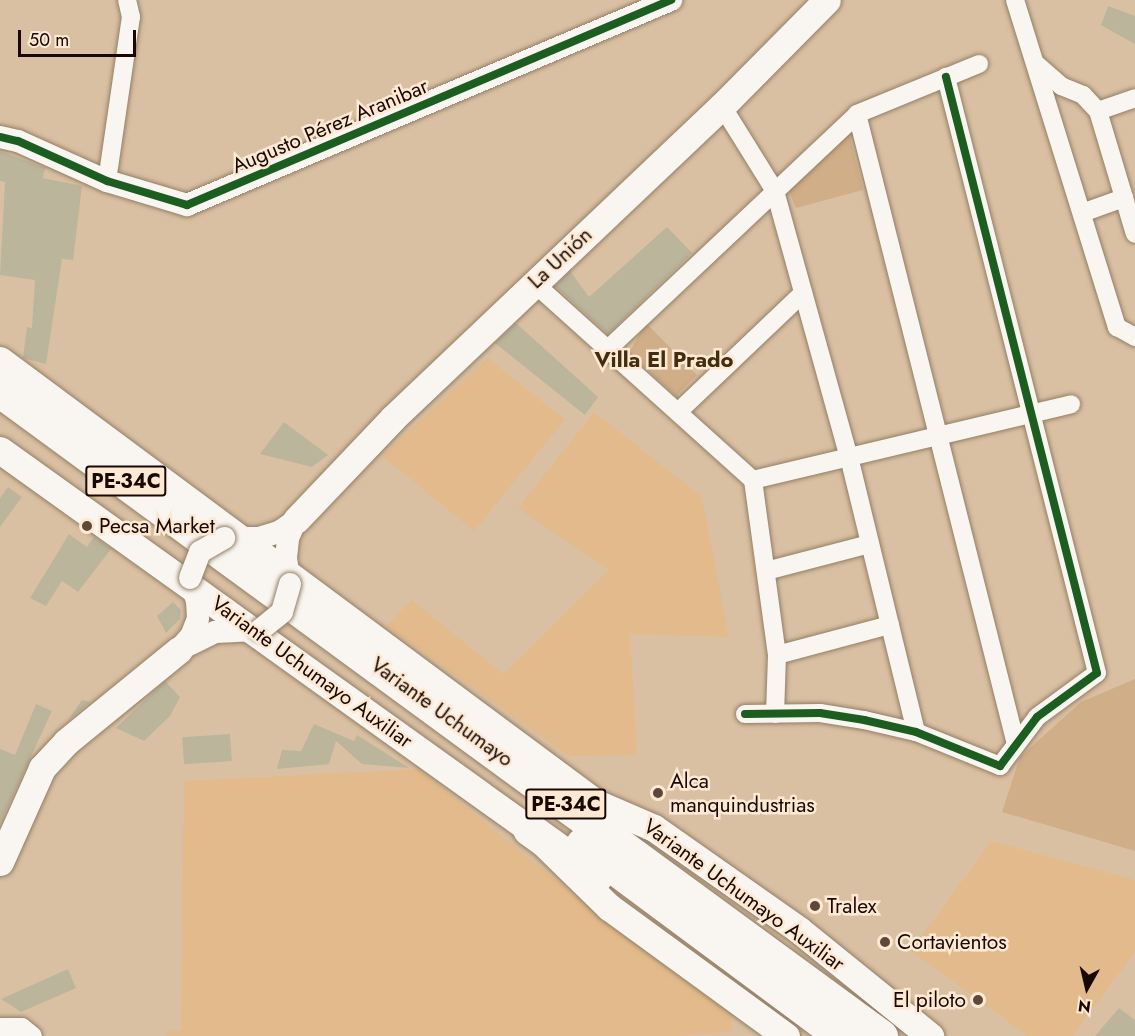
<!DOCTYPE html>
<html>
<head>
<meta charset="utf-8">
<style>
	body { margin:0 }
	#map { position:relative; width:1135px; height:1036px; overflow:hidden; background:#dac0a2; font-family:Jost,sans-serif }
	div>[style] { position:absolute }
	[style*='--x'] { left:calc(var(--x)*1px); top:calc(var(--y)*1px); width:calc(var(--w)*1px); rotate:calc(var(--a)*1deg) }
	.built>* { inset:0; background:#e3ba8b }
	.green>* { inset:0; background:#d0ae87 }
	.building>* { inset:0; background:#bbb59c; transform-origin:0 0 }
	.roads { filter:drop-shadow(0 0 2px #927f66) drop-shadow(0 0 2px #927f66) }
	.minor>* { height:18px; margin:-9px; padding:0 9px; transform-origin:9px; border-radius:9px; background:#f9f6f1 }
	.tertiary>* { height:22px; margin:-11px; padding:0 11px; transform-origin:11px; border-radius:11px; background:#f9f6f1 }
	.secondary>* { height:27px; margin:-13.5px; padding:0 13.5px; transform-origin:13.5px; border-radius:13.5px; background:#f9f6f1 }
	.motorway>* { height:33px; margin:-16.5px; padding:0 16.5px; transform-origin:16.5px; border-radius:16.5px; background:#f9f6f1 }
	.bridges { filter:drop-shadow(0 0 2px #927f66) drop-shadow(0 0 2px #927f66) }
	.tertiary-bridge>* { height:22px; margin:-11px; padding:0 11px; transform-origin:11px; border-radius:11px; background:#f9f6f1 }
	.cycleway>* { height:8px; margin:-4px; padding:0 4px; transform-origin:4px; border-radius:4px; background:#1b5e20 }
	.dots>* { width:16px; height:16px; translate:-50% -50%; box-sizing:border-box; border:3px solid #fde9d3; border-radius:50% }
	span { translate:-50% -50%; white-space:nowrap; text-align:center; line-height:1.15; -webkit-text-stroke:5px #fde9d3; paint-order:stroke }
	.shield-label span { padding:2px 4px; background:#fde9d3; border:2px solid; border-radius:4px; -webkit-text-stroke-width:0 }
	.shield-label { font-size:20px; color:#190800; font-weight:700 }
	.street-label { font-size:21px; color:#190800 }
	.poi-label { font-size:21px; color:#190800 }
	.left { translate:0 -50%; text-align:left }
	.right { translate:-100% -50%; text-align:right }
	.neighbourhood-label { font-size:22px; color:#432d10; font-weight:700 }
	.north { position:absolute; left:1057px; top:958px; width:60px; height:60px; -webkit-text-stroke:4px #fde9d3; paint-order:stroke; rotate:188deg; font-size:16px; font-weight:700; line-height:24px; text-align:center; color:#190800 }
	.north::after { content:''; display:block; margin:auto; width:21px; height:27px; background:#190800; clip-path:polygon(50% 0,100% 100%,50% 72%,0 100%) }
	.scale { position:absolute; left:18px; top:30px; width:118px; height:27px; box-sizing:border-box; border:3px solid #190800; border-top:0; padding-left:8px; font-size:18px; line-height:21px; white-space:nowrap; color:#190800; -webkit-text-stroke:4px #fde9d3; paint-order:stroke }
</style>
</head>
<body>
<div id="map">
	<div class="built">
		<div style="clip-path:polygon(488px 358px,565px 420px,474px 531px,382px 456px)"></div>
		<div style="clip-path:polygon(594px 412px,702px 497px,729px 637px,630px 634px,637px 755px,569px 756px,386px 626px,412px 600px,503px 674px,609px 570px,518px 508px)"></div>
		<div style="clip-path:polygon(419px 769px,574px 895px,731px 1011px,732px 1031px,679px 1036px,167px 1036px,166px 1032px,181px 1030px,184px 781px)"></div>
		<div style="clip-path:polygon(991px 841px,1135px 880px,1135px 952px,1072px 1036px,1028px 1036px,911px 951px)"></div>
	</div>
	<div class="green">
		<div style="clip-path:polygon(848px 130px,863px 190px,796px 208px,787px 187px)"></div>
		<div style="clip-path:polygon(646px 323px,697px 375px,676px 396px,629px 353px)"></div>
		<div style="clip-path:polygon(1135px 679px,1135px 851px,1002px 812px,1020px 757px,1081px 702px)"></div>
	</div>
	<div class="building">
		<div style="clip-path:polygon(1108px 6px,1135px 16px,1135px 44px,1101px 25px)"></div>
		<div style="clip-path:polygon(0 151px,45px 168px,43px 178px,82px 186px,73px 260px,62px 259px,46px 364px,23px 358px,27px 327px,32px 328px,35px 280px,0 275px,5px 182px,0 181px)"></div>
		<div style="clip-path:polygon(667px 227px,692px 253px,608px 334px,555px 286px,570px 271px,589px 297px)"></div>
		<div style="clip-path:polygon(516px 323px,598px 397px,585px 415px,495px 343px)"></div>
		<div style="clip-path:polygon(284px 422px,328px 455px,312px 467px,260px 454px)"></div>
		<div style="clip-path:polygon(8px 487px,22px 497px,0 527px,0 498px)"></div>
		<div style="clip-path:polygon(69px 534px,87px 547px,94px 537px,111px 549px,78px 592px,62px 581px,46px 606px,30px 598px)"></div>
		<div style="clip-path:polygon(173px 602px,181px 610px,180px 619px,166px 633px,157px 616px)"></div>
		<div style="clip-path:polygon(165px 681px,180px 697px,170px 716px,144px 741px,116px 728px)"></div>
		<div style="clip-path:polygon(82px 700px,90px 702px,68px 720px)"></div>
		<div style="clip-path:polygon(36px 704px,52px 711px,0 823px,0 749px,15px 755px)"></div>
		<div style="clip-path:polygon(314px 724px,354px 741px,357px 735px,409px 768px,362px 764px,336px 741px,329px 764px,277px 769px,282px 750px,301px 751px)"></div>
		<div style="left:230px;top:734px;width:27px;height:48px;rotate:86deg"></div>
		<div style="clip-path:polygon(68px 969px,76px 988px,21px 1012px,1px 999px)"></div>
		<div style="clip-path:polygon(1119px 1008px,1135px 1020px,1135px 1036px,1095px 1036px)"></div>
	</div>
	<div class="roads">
		<div class="minor">
			<div style="--x:1015;--y:0;--w:343;--a:72.7"></div>
			<div style="--x:1117;--y:327;--w:21;--a:29"></div>
			<div style="--x:1035;--y:63;--w:35;--a:41"></div>
			<div style="--x:1061;--y:86;--w:24;--a:22"></div>
			<div style="--x:1083;--y:95;--w:22;--a:47"></div>
			<div style="--x:1098;--y:111;--w:128;--a:73.3"></div>
			<div style="--x:722;--y:106;--w:100;--a:58.1"></div>
			<div style="--x:775;--y:191;--w:276;--a:74.5"></div>
			<div style="--x:849;--y:457;--w:283;--a:76.3"></div>
			<div style="--x:1098;--y:111;--w:39;--a:-19"></div>
			<div style="--x:857;--y:114;--w:650;--a:75.84"></div>
			<div style="--x:107;--y:181;--w:166;--a:-81.7"></div>
			<div style="--x:131;--y:17;--w:17;--a:-103"></div>
			<div style="--x:1082;--y:213;--w:45;--a:-19.7"></div>
			<div style="--x:534;--y:283;--w:295;--a:42"></div>
			<div style="--x:753;--y:480;--w:177;--a:82.2"></div>
			<div style="--x:777;--y:655;--w:59;--a:91.9"></div>
			<div style="--x:608;--y:349;--w:342;--a:-43.3"></div>
			<div style="--x:857;--y:114;--w:132;--a:-22.3"></div>
			<div style="--x:678;--y:412;--w:173;--a:-43.6"></div>
			<div style="--x:753;--y:480;--w:327;--a:-13.4"></div>
			<div style="--x:766;--y:571;--w:107;--a:-14.6"></div>
			<div style="--x:777;--y:655;--w:117;--a:-14.9"></div>
			<div style="--x:745;--y:714;--w:75;--a:-0.8"></div>
			<div style="--x:820;--y:713;--w:45;--a:9"></div>
			<div style="--x:864;--y:720;--w:53;--a:13"></div>
			<div style="--x:916;--y:732;--w:91;--a:22"></div>
			<div style="--x:1000;--y:766;--w:61;--a:-52.9"></div>
			<div style="--x:1037;--y:717;--w:74;--a:-36.3"></div>
			<div style="--x:1097;--y:673;--w:615;--a:-104.22"></div>
			<div style="--x:0;--y:1027;--w:22;--a:0"></div>
			<div style="--x:22;--y:1027;--w:14;--a:39"></div>
		</div>
		<div class="tertiary">
			<div style="--x:0;--y:137;--w:18;--a:13"></div>
			<div style="--x:18;--y:141;--w:98;--a:24.2"></div>
			<div style="--x:107;--y:181;--w:84;--a:16.7"></div>
			<div style="--x:187;--y:205;--w:526;--a:-22.96"></div>
			<div style="--x:230;--y:538;--w:29;--a:0"></div>
			<div style="--x:259;--y:538;--w:21;--a:-17"></div>
			<div style="--x:279;--y:532;--w:21;--a:-35"></div>
			<div style="--x:290;--y:584;--w:26;--a:-99"></div>
			<div style="--x:286;--y:558;--w:20;--a:-84"></div>
			<div style="--x:288;--y:538;--w:20;--a:-66"></div>
			<div style="--x:182;--y:646;--w:13;--a:-48"></div>
			<div style="--x:191;--y:636;--w:18;--a:-68"></div>
			<div style="--x:198;--y:619;--w:18;--a:-93"></div>
			<div style="--x:197;--y:601;--w:21;--a:-109"></div>
			<div style="--x:179;--y:650;--w:40;--a:-26.6"></div>
			<div style="--x:215;--y:632;--w:44;--a:-2.6"></div>
		</div>
		<div class="secondary">
			<div style="--x:0;--y:360;--w:743;--a:36.62"></div>
			<div style="--x:596;--y:803;--w:63;--a:23.3"></div>
			<div style="--x:654;--y:828;--w:177;--a:35.1"></div>
			<div style="--x:799;--y:930;--w:169;--a:39"></div>
			<div style="--x:0;--y:450;--w:651;--a:35.62"></div>
			<div style="--x:529;--y:829;--w:112;--a:44.3"></div>
			<div style="--x:609;--y:907;--w:219;--a:36.1"></div>
			<div style="--x:296;--y:520;--w:141;--a:-46.4"></div>
			<div style="--x:393;--y:418;--w:453;--a:-43.5"></div>
			<div style="--x:722;--y:106;--w:149;--a:-45.3"></div>
			<div style="--x:0;--y:862;--w:103;--a:-65.9"></div>
			<div style="--x:42;--y:768;--w:35;--a:-47"></div>
			<div style="--x:66;--y:742;--w:146;--a:-39.2"></div>
		</div>
		<div class="motorway">
			<div style="--x:0;--y:391;--w:1092;--a:36.21"></div>
			<div style="--x:529;--y:829;--w:82;--a:35.6"></div>
			<div style="--x:582;--y:844;--w:322;--a:36.6"></div>
		</div>
	</div>
	<div class="bridges">
		<div class="tertiary-bridge">
			<div style="--x:190;--y:578;--w:28;--a:-69"></div>
			<div style="--x:200;--y:552;--w:28;--a:-30"></div>
			<div style="--x:260;--y:630;--w:28;--a:-39"></div>
			<div style="--x:282;--y:612;--w:29;--a:-74"></div>
		</div>
	</div>
	<div class="cycleway">
		<div style="--x:0;--y:137;--w:18;--a:13"></div>
		<div style="--x:18;--y:141;--w:98;--a:24.2"></div>
		<div style="--x:107;--y:181;--w:84;--a:16.7"></div>
		<div style="--x:187;--y:205;--w:526;--a:-22.96"></div>
		<div style="--x:745;--y:714;--w:75;--a:-0.8"></div>
		<div style="--x:820;--y:713;--w:45;--a:9"></div>
		<div style="--x:864;--y:720;--w:53;--a:13"></div>
		<div style="--x:916;--y:732;--w:91;--a:22"></div>
		<div style="--x:1000;--y:766;--w:61;--a:-52.9"></div>
		<div style="--x:1037;--y:717;--w:74;--a:-36.3"></div>
		<div style="--x:1097;--y:673;--w:615;--a:-104.22"></div>
	</div>
	<div class="dots">
		<div style="left:87px;top:526px;background:#5d4839"></div>
		<div style="left:658px;top:793px;background:#5d4839"></div>
		<div style="left:815px;top:906px;background:#5d4839"></div>
		<div style="left:885px;top:942px;background:#5d4839"></div>
		<div style="left:978px;top:1000px;background:#5d4839"></div>
	</div>
	<div class="shield-label">
		<span style="left:126px;top:481px">PE-34C</span>
		<span style="left:566px;top:804px">PE-34C</span>
	</div>
	<div class="street-label">
		<span style="left:330px;top:126px;rotate:-23deg">Augusto Pérez Aranibar</span>
		<span style="left:560px;top:258px;rotate:-43deg">La Unión</span>
		<span style="left:312px;top:672px;rotate:36deg">Variante Uchumayo Auxiliar</span>
		<span style="left:442px;top:712px;rotate:36deg">Variante Uchumayo</span>
		<span style="left:744px;top:895px;rotate:36deg">Variante Uchumayo Auxiliar</span>
	</div>
	<div class="poi-label">
		<span class="left" style="left:99px;top:526px">Pecsa Market</span>
		<span class="left" style="left:670px;top:793px">Alca<br>manquindustrias</span>
		<span class="left" style="left:827px;top:906px">Tralex</span>
		<span class="left" style="left:897px;top:942px">Cortavientos</span>
		<span class="right" style="left:966px;top:1000px">El piloto</span>
	</div>
	<div class="neighbourhood-label">
		<span style="left:664px;top:360px">Villa El Prado</span>
	</div>
	<div class="north">N</div>
	<div class="scale">50 m</div>
</div>
</body>
</html>
